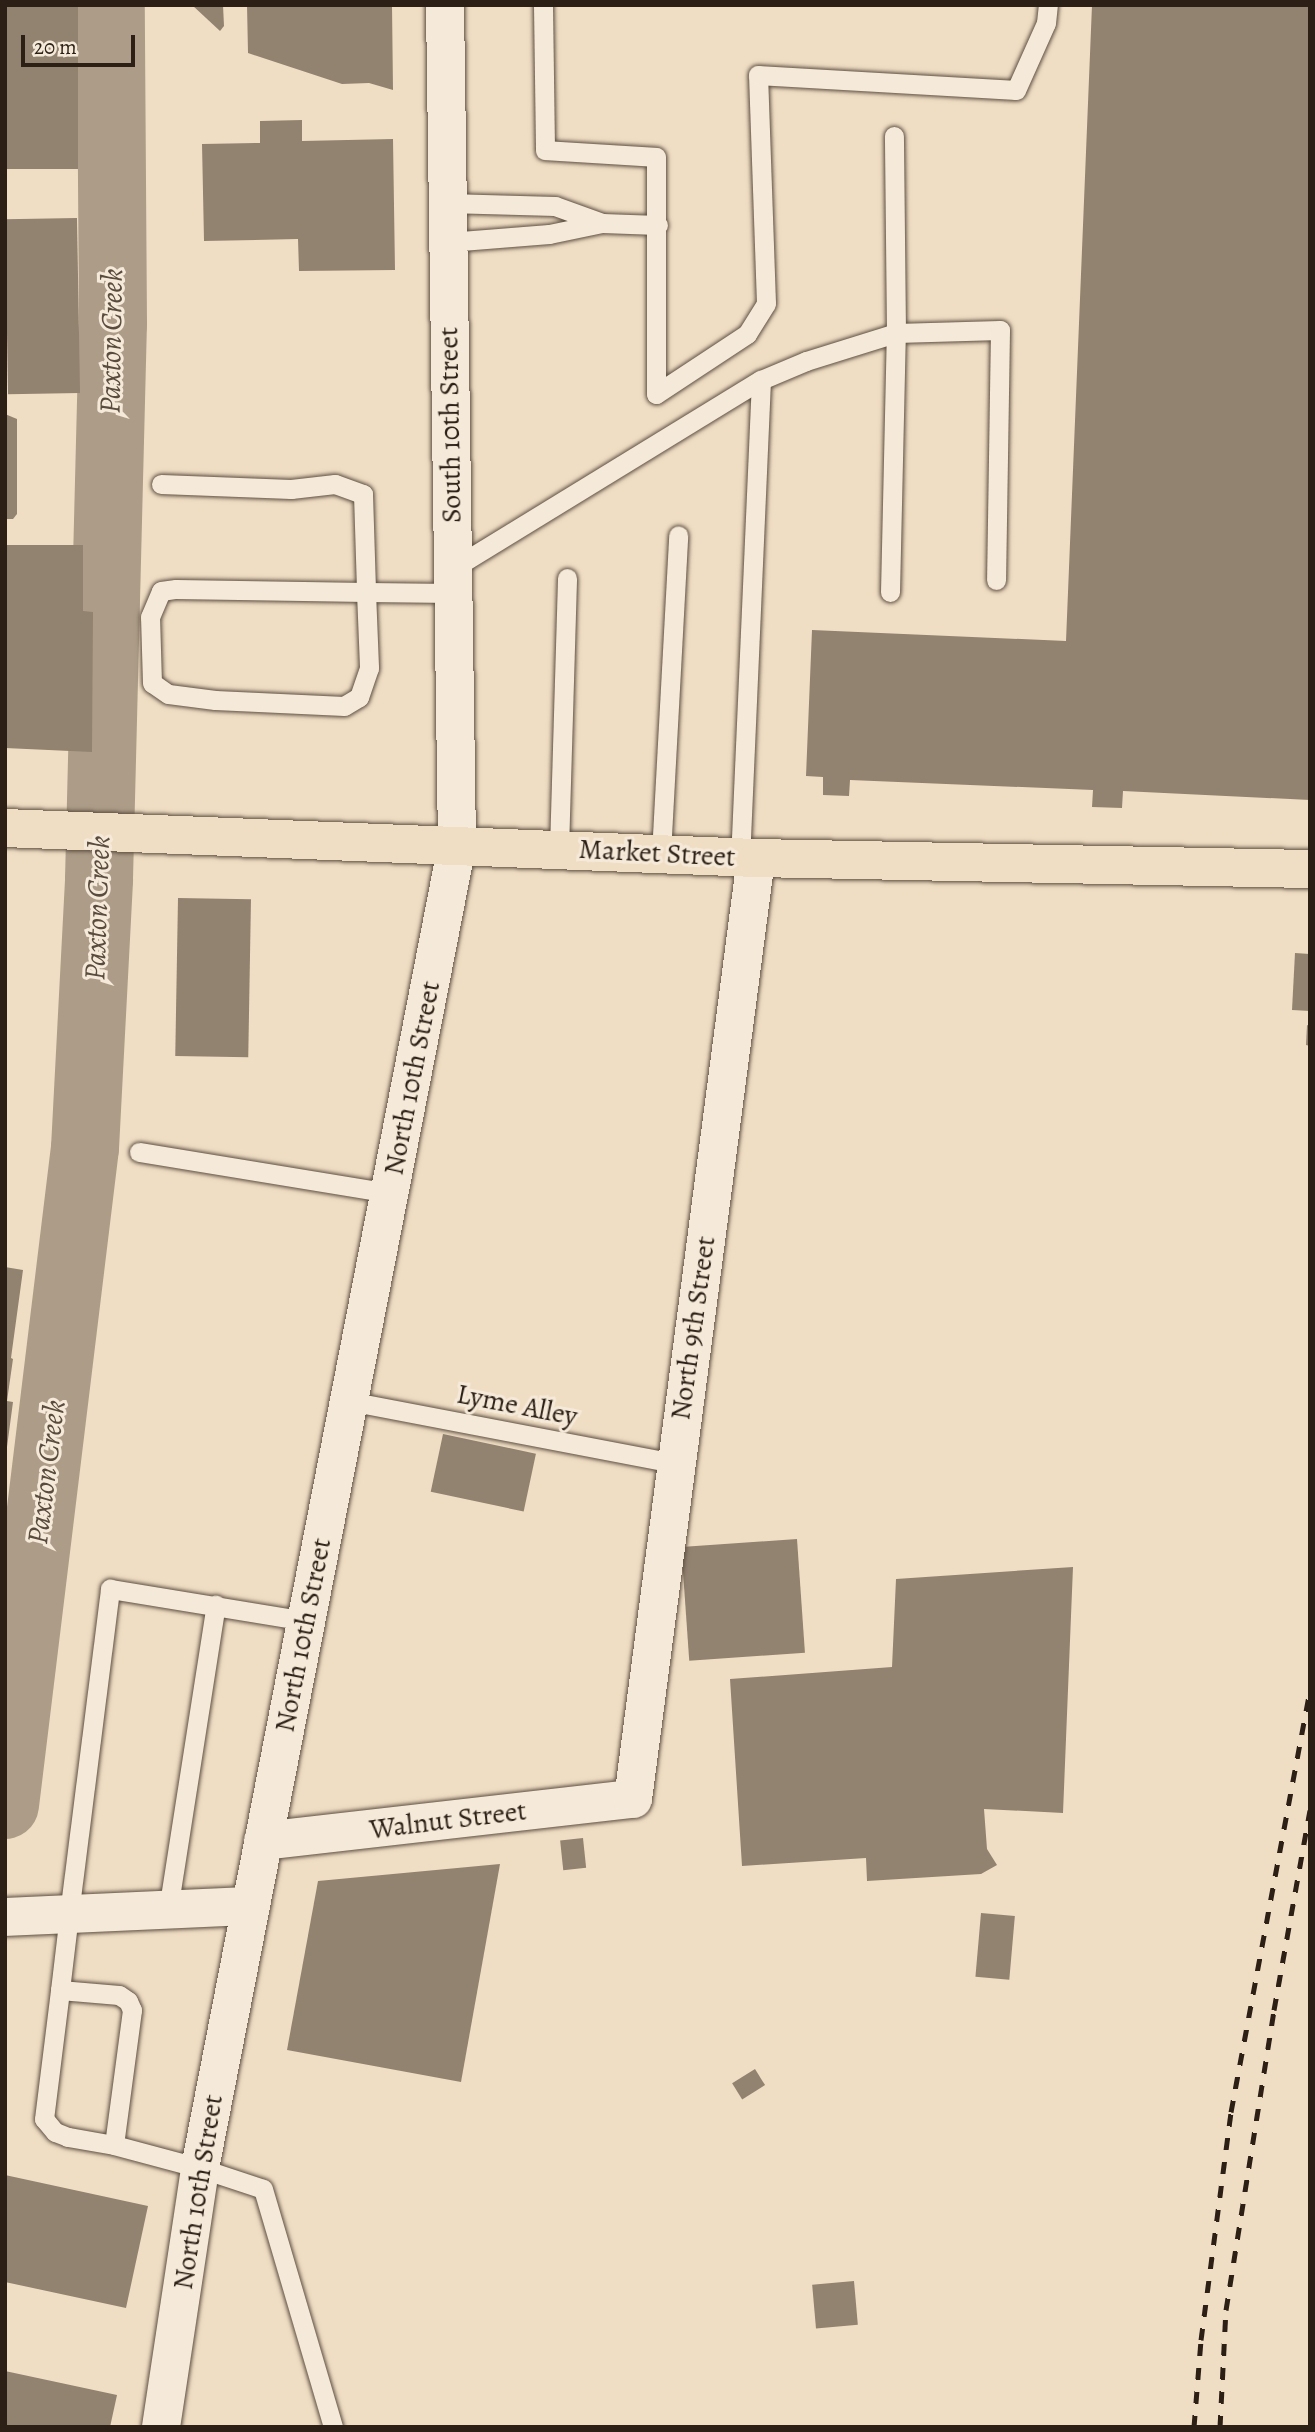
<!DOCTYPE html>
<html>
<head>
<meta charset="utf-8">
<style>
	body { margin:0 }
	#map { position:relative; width:1315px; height:2432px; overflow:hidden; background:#f0dec4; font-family:Alegreya,serif }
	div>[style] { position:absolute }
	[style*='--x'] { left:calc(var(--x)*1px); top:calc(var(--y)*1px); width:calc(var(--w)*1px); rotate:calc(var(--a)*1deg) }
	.river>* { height:68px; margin:-34px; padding:0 34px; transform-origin:34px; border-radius:34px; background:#ad9d88 }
	.building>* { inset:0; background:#928270; transform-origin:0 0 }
	.roads { filter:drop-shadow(0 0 2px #5d4f41) drop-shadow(0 0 2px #5d4f41) }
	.service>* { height:19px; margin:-9.5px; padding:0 9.5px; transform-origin:9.5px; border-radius:9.5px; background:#f5ead9 }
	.minor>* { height:38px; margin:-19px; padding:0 19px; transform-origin:19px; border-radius:19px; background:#f5ead9 }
	.primary>* { height:38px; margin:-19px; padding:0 19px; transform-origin:19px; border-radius:19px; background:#f0dec4 }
	.rail>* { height:5px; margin-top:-2.5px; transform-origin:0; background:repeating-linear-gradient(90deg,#2c1f15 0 12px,transparent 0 24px) }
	span { translate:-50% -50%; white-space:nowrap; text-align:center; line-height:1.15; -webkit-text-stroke:6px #f5ead9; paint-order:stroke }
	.street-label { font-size:28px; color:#2c1f15 }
	.water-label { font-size:30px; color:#594b3d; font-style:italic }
	.frame { position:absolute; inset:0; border:7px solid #2c1f15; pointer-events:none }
	.scale { position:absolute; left:21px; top:35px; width:114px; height:32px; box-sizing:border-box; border:4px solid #2c1f15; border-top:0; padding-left:9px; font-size:21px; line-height:24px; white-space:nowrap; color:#2c1f15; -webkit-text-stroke:5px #f5ead9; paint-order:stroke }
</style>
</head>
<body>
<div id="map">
	<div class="river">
		<div style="--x:5;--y:1805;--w:662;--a:-83.06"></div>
		<div style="--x:85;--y:1148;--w:269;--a:-87"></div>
		<div style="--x:99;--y:879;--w:555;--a:-88.56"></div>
		<div style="--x:113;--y:324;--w:319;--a:-90.4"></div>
	</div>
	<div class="building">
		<div style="left:5px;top:5px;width:73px;height:164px"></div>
		<div style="clip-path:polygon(192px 5px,223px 5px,224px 26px,220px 31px)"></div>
		<div style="clip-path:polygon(247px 5px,392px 5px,393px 90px,369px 83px,342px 84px,248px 53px)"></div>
		<div style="clip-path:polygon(1092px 5px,1310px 5px,1310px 800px,1123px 791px,1122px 808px,1092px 807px,1093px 790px,850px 780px,849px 796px,823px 795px,823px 777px,806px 776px,812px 630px,1066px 641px)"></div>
		<div style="clip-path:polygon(302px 120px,302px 141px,393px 139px,395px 270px,299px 271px,298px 239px,204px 241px,202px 144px,260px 143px,260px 121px)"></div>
		<div style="left:77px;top:218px;width:175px;height:72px;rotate:89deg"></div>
		<div style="clip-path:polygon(5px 414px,17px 419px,17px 514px,13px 519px,5px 519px)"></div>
		<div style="clip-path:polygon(5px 545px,83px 545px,83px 611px,93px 612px,92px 752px,5px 748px)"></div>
		<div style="left:178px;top:898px;width:73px;height:158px;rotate:1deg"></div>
		<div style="clip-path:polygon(1295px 953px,1310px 954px,1310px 1011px,1292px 1010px)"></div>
		<div style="clip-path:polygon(1307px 1025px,1310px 1026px,1310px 1046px,1306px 1045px)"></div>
		<div style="clip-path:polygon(5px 1267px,23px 1270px,11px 1358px,13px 1359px,7px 1401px,13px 1402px,7px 1447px)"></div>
		<div style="left:443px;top:1434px;width:95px;height:59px;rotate:12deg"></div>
		<div style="left:797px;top:1539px;width:114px;height:116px;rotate:86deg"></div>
		<div style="clip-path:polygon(1073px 1567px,1063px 1813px,984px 1809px,987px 1849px,997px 1865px,981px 1874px,867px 1881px,866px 1858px,742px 1866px,730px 1679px,892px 1667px,896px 1579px)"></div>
		<div style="left:583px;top:1838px;width:30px;height:23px;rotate:84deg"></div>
		<div style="clip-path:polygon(500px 1864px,461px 2082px,287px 2050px,318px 1881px)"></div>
		<div style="left:981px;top:1913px;width:34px;height:64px;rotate:5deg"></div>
		<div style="left:755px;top:2069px;width:19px;height:27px;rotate:58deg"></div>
		<div style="clip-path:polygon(5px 2175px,148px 2206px,126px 2308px,5px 2282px)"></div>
		<div style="left:854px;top:2281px;width:44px;height:42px;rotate:85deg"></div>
		<div style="clip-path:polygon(5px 2371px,117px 2395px,110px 2427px,5px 2427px)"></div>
	</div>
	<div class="roads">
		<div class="service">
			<div style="--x:543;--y:5;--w:145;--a:89.2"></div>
			<div style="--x:545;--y:150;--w:111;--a:3.6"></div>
			<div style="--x:656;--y:157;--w:237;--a:90"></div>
			<div style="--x:656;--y:394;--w:109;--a:-33.4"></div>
			<div style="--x:747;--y:334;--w:36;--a:-58"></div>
			<div style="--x:766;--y:303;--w:228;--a:-92"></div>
			<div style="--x:758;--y:75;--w:258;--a:3.3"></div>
			<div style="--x:1016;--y:90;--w:73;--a:-65.9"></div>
			<div style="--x:1046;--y:23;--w:18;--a:-84"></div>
			<div style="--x:447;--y:203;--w:108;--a:1.6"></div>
			<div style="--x:555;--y:206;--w:50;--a:19.9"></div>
			<div style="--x:602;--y:223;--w:54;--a:168.3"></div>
			<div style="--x:549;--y:234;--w:101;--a:175.5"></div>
			<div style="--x:602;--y:223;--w:56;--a:2"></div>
			<div style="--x:761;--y:380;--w:49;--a:-22.9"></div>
			<div style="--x:806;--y:361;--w:94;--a:-17.3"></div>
			<div style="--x:896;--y:333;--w:104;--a:-1.7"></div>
			<div style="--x:1000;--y:330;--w:250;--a:90.9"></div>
			<div style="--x:161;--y:484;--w:130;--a:2.2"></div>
			<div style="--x:291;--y:489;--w:44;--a:-6.5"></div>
			<div style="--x:335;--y:484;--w:30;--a:20"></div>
			<div style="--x:363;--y:494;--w:98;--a:88.2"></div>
			<div style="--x:366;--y:592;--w:76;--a:87.7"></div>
			<div style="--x:369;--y:668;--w:31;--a:109"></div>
			<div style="--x:359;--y:697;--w:17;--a:149"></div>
			<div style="--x:344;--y:706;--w:129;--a:-177.3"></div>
			<div style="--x:215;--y:700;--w:47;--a:-172.7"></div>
			<div style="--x:168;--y:694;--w:19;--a:-145"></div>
			<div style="--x:152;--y:683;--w:66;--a:-91.7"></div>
			<div style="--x:150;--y:617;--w:28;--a:-67"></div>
			<div style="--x:161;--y:591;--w:15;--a:-8"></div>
			<div style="--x:176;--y:589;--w:190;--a:0.9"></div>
			<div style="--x:366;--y:592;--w:87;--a:0.7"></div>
			<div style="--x:452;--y:569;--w:362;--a:-31.5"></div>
			<div style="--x:761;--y:380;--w:477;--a:92.5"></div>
			<div style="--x:890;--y:592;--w:259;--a:-88.7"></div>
			<div style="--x:896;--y:333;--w:197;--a:-90.6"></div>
			<div style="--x:559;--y:849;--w:271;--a:-88.3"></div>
			<div style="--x:661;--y:854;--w:319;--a:-86.9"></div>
			<div style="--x:139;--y:1152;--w:253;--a:9.3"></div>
			<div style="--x:349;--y:1401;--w:331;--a:10.8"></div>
			<div style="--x:168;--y:1910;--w:309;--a:-81.1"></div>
			<div style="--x:60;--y:1990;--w:59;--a:4.8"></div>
			<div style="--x:119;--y:1995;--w:11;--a:34"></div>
			<div style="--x:128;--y:2001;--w:10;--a:66"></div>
			<div style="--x:132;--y:2010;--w:136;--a:97.6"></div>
			<div style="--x:114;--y:2145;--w:47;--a:-170.1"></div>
			<div style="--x:68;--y:2137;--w:14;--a:-159"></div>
			<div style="--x:55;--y:2132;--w:17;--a:-130"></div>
			<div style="--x:44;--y:2119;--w:130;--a:-82.9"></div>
			<div style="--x:60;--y:1990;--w:77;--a:-83.2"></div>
			<div style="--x:69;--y:1914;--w:328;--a:-82.8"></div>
			<div style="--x:110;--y:1589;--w:199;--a:9.3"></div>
			<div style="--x:114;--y:2145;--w:89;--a:15"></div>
			<div style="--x:200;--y:2168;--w:66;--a:18.4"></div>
			<div style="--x:263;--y:2189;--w:248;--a:73.6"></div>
		</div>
		<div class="minor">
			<div style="--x:263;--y:1841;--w:372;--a:-6.5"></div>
			<div style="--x:633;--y:1799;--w:949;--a:-82.55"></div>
			<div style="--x:5;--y:1917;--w:246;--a:-2.6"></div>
			<div style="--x:161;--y:2427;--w:262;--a:-81.4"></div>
			<div style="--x:200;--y:2168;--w:1349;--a:-79.01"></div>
			<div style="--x:457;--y:844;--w:839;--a:-90.82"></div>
		</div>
		<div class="primary">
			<div style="--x:5;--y:828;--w:752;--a:2.29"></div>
			<div style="--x:756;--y:858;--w:554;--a:1.14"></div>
		</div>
	</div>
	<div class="rail">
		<div style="--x:1194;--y:2427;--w:87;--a:-85.4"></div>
		<div style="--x:1201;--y:2340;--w:230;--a:-82.5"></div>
		<div style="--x:1231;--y:2112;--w:430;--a:-79.4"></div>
		<div style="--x:1220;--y:2427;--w:117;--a:-87.1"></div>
		<div style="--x:1226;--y:2310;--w:304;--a:-80.9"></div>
		<div style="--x:1274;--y:2010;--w:203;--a:-79.8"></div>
	</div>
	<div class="street-label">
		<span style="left:450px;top:425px;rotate:-91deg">South 10th Street</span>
		<span style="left:657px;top:853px;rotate:3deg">Market Street</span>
		<span style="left:412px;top:1078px;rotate:-79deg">North 10th Street</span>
		<span style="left:693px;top:1328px;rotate:-82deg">North 9th Street</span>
		<span style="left:517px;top:1405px;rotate:11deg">Lyme Alley</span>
		<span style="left:303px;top:1635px;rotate:-79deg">North 10th Street</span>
		<span style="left:448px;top:1820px;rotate:-7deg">Walnut Street</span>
		<span style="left:198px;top:2192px;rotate:-81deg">North 10th Street</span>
	</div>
	<div class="water-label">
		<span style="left:111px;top:341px;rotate:-89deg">Paxton Creek</span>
		<span style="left:97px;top:908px;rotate:-88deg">Paxton Creek</span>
		<span style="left:46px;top:1472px;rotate:-83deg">Paxton Creek</span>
	</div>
	<div class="frame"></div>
	<div class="scale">20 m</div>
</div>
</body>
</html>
